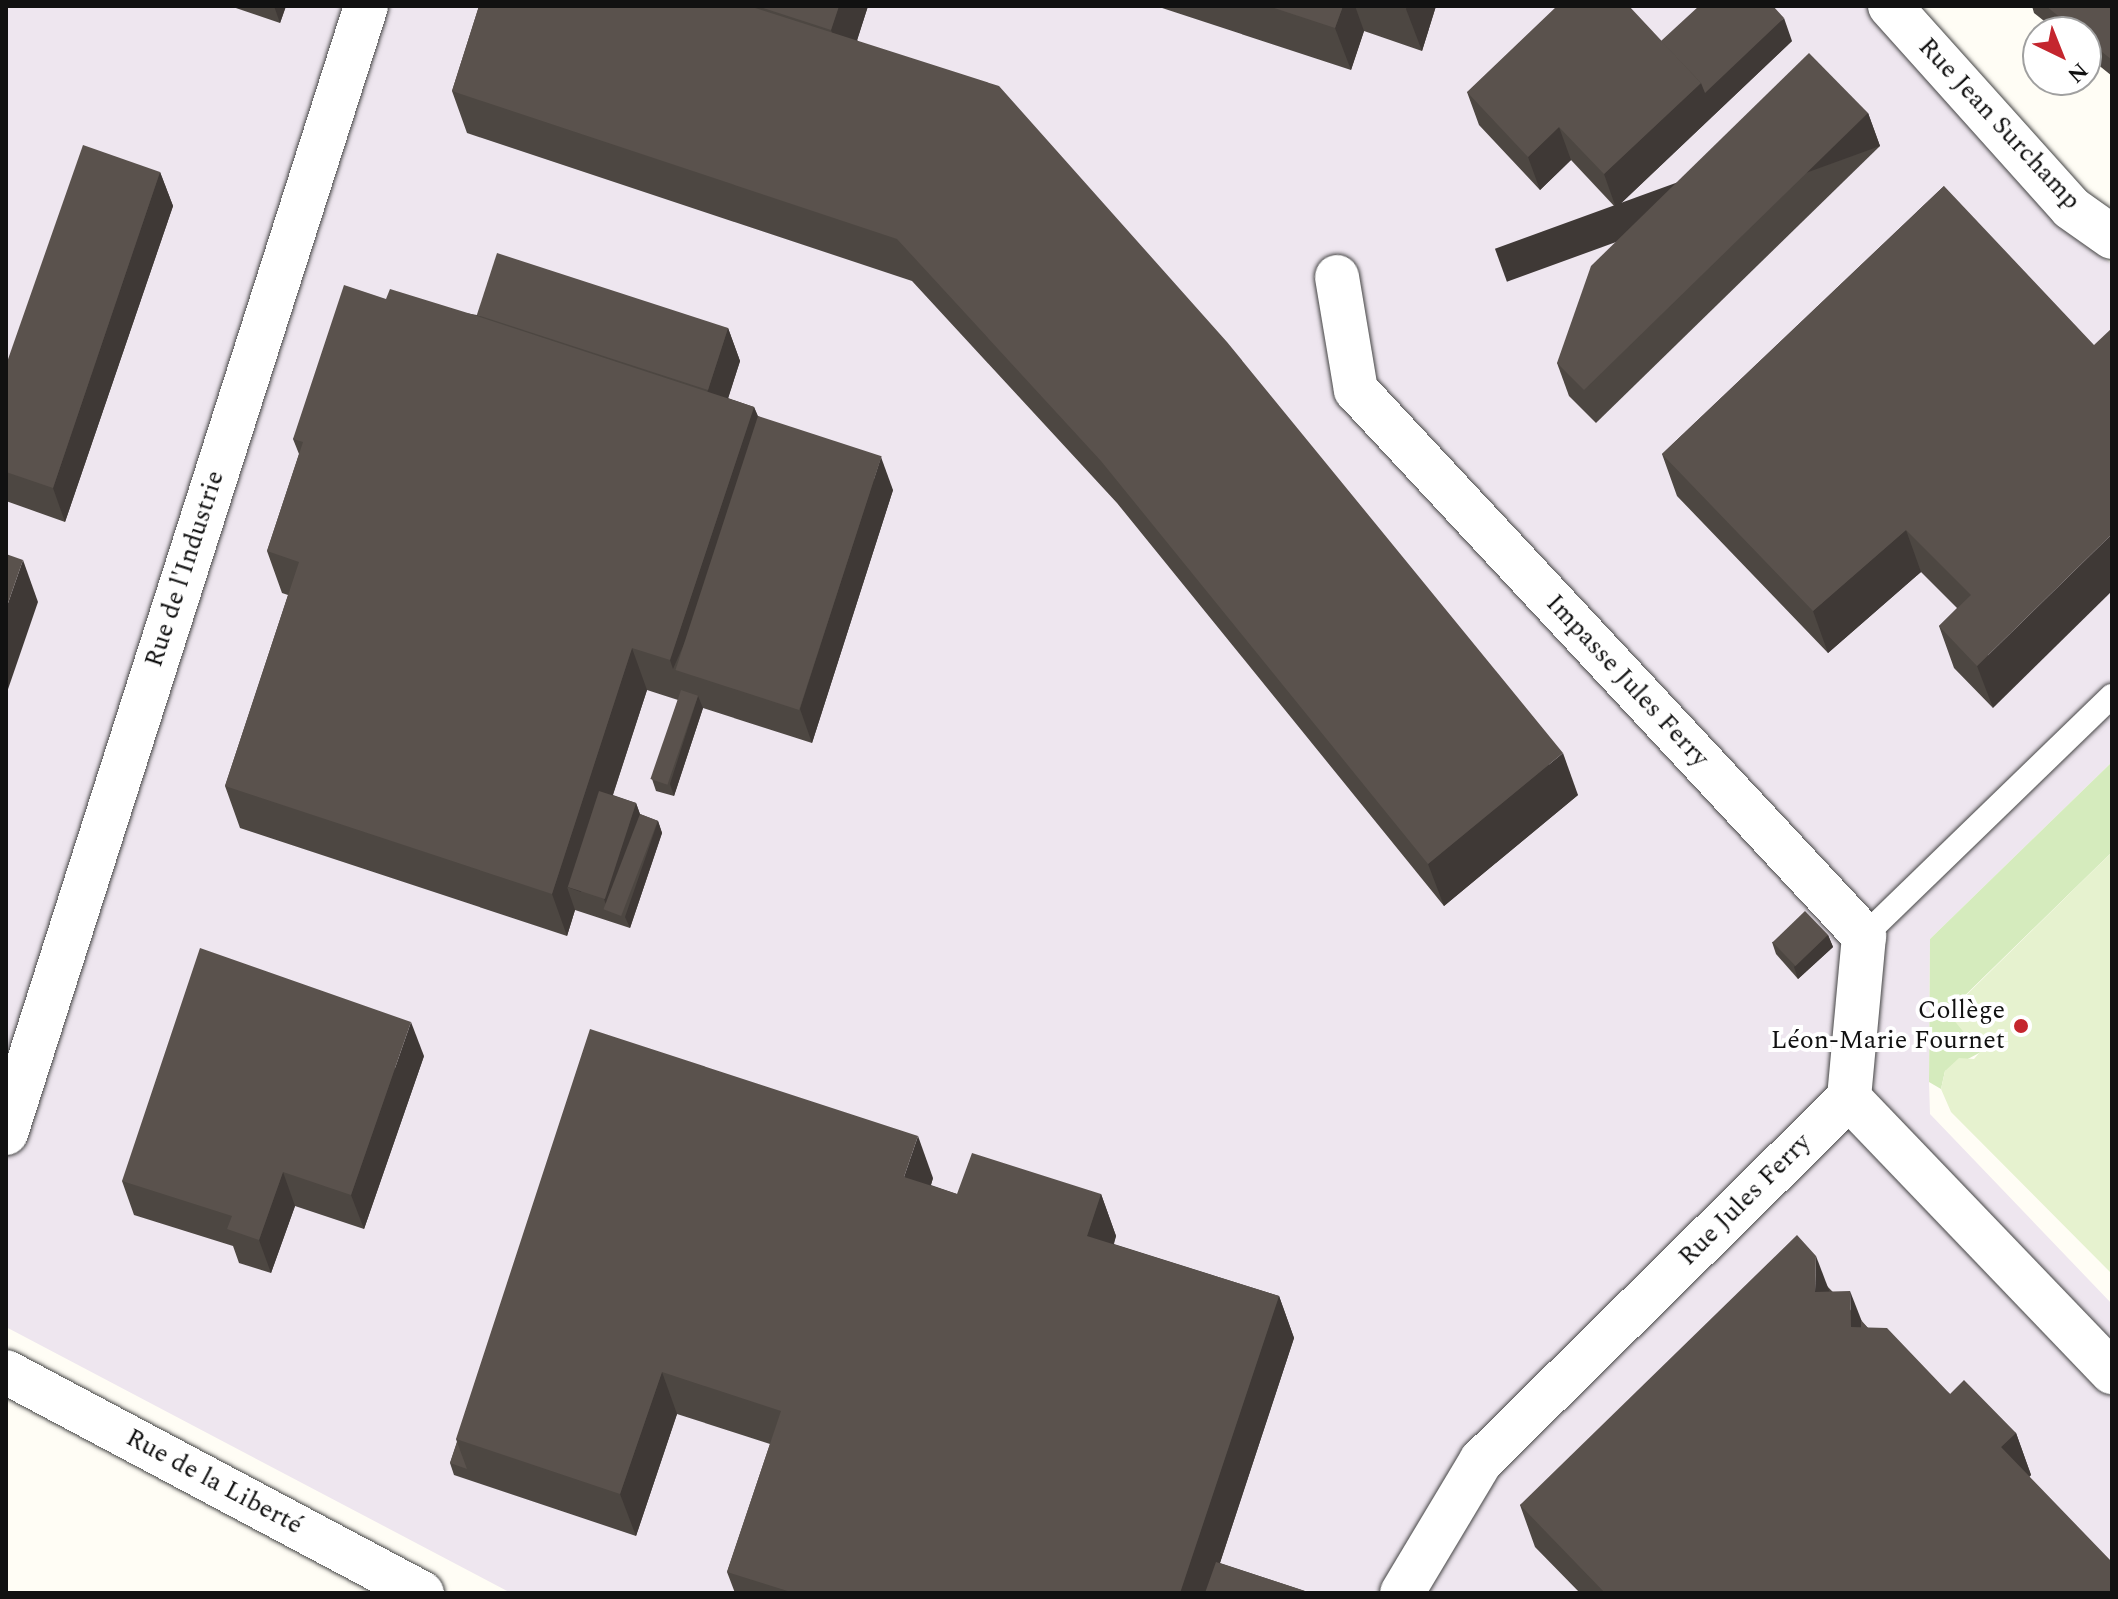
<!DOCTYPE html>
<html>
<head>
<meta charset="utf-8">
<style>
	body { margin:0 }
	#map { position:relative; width:2118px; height:1599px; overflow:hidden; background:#fffdf5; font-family:Spectral,serif }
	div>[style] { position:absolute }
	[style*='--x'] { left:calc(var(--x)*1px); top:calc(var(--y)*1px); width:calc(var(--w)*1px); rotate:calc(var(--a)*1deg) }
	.industrial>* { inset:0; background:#eee6ef }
	.green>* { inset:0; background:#d5ebbd }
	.pitch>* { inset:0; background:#e6f2cf }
	.roads { filter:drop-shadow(0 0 2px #444) drop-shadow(0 0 2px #444) }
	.lane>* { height:24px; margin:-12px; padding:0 12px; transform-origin:12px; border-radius:12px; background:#fff }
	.street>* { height:44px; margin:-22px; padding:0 22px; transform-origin:22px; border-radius:22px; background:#fff }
	.wall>* { inset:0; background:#4d4742 }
	.shaded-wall>* { inset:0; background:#3f3936; transform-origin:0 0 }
	.building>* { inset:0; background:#5a524d; transform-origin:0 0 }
	.dots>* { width:22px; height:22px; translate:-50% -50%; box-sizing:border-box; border:4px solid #fff; border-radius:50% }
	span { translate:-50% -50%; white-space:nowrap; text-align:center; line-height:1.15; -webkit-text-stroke:8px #fff; paint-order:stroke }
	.street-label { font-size:26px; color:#111 }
	.poi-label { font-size:26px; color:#111 }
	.right { translate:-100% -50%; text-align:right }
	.frame { position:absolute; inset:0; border:8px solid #111; pointer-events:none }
	.north { position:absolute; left:2022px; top:16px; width:80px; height:80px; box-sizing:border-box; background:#fff; border:2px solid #a0a0a0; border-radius:50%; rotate:137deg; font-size:22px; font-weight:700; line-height:32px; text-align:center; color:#111 }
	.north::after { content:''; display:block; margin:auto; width:28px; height:36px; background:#c4262e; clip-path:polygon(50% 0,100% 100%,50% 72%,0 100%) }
</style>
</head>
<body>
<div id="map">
	<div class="industrial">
		<div style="clip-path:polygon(6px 6px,1879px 6px,2062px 229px,2112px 264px,2112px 762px,1930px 939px,1929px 1082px,1930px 1114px,2112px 1304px,2112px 1593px,511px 1593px,6px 1327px)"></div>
	</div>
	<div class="green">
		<div style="clip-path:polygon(2112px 762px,2112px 852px,1948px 1012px,1981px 1052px,1945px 1071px,1941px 1089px,1929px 1082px,1930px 939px)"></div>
	</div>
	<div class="pitch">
		<div style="clip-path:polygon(2112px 852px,2112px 1274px,1951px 1112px,1941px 1089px,1945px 1071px,1959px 1058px,1974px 1059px,1980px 1052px,1948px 1013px)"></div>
	</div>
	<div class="roads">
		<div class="lane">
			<div style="--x:1864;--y:936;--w:345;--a:-44.1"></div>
		</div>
		<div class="street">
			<div style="--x:1890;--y:6;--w:271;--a:48.1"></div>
			<div style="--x:2071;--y:208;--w:50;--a:35.3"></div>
			<div style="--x:1337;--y:277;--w:115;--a:80.5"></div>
			<div style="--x:1356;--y:390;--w:746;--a:47.06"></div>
			<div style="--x:1864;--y:936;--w:163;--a:95.3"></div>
			<div style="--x:1849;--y:1098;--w:380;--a:46.2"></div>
			<div style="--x:6;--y:1133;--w:1183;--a:-72.28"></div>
			<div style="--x:6;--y:1372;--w:471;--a:28"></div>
			<div style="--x:1402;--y:1593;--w:154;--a:-59.1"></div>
			<div style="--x:1481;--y:1461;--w:517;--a:-44.61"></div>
		</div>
	</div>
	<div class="wall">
		<div style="clip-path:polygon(230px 6px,286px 6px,280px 23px)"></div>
		<div style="clip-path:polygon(479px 6px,868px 6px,857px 40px,1578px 795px,1444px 906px,1117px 503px,912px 281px,467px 133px,452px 91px)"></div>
		<div style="clip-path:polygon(1156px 6px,1436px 6px,1422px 51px,1364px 31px,1351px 70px)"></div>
		<div style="clip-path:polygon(2032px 6px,2112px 6px,2112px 76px,2086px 55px,2086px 32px,2058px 32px,2034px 13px)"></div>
		<div style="clip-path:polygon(1661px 41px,1792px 41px,1616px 208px,1571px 160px,1540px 190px,1479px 125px,1467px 92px)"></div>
		<div style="clip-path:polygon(1868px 113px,1880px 146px,1596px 423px,1569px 396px,1557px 363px)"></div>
		<div style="clip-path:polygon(160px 172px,173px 206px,65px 522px,6px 501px,6px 365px)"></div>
		<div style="clip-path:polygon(1944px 186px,1993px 708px,1954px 668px,1939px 626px,1957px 608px,1921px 572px,1828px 653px,1677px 496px,1662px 454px)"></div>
		<div style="clip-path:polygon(386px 299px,477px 315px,728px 328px,740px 361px,728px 398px,754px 407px,758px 416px,893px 490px,812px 743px,703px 708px,674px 796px,656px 791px,652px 779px,678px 700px,647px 690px,613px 795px,636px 803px,640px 814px,658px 821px,662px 833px,630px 928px,575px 910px,567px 936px,240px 828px,225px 786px,288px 595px,282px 593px,267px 551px,299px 454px,293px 439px)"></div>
		<div style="clip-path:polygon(1828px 935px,1833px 947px,1798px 979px,1776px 954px,1772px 942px)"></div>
		<div style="clip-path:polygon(424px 1056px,364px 1229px,295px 1206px,271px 1273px,239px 1263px,233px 1246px,134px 1215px,122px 1181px)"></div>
		<div style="clip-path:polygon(933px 1178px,931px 1185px,957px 1194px,1101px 1194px,1116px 1236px,1114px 1244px,1279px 1296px,1294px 1338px,1220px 1563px,1311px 1593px,735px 1593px,727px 1572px,770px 1444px,677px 1414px,636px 1536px,454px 1475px,450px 1463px,457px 1442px,456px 1439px)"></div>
		<div style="clip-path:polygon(1827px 1286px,1868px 1328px,1950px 1394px,2016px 1433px,2031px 1475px,2029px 1477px,2112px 1593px,1580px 1593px,1535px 1547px,1520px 1505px)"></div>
	</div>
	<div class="shaded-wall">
		<div style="clip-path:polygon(274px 6px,286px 6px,280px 23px)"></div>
		<div style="clip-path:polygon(839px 6px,868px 6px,847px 72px,831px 30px)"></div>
		<div style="clip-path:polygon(1343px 6px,1355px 6px,1364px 31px,1351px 70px,1335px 28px)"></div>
		<div style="clip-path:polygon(1407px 6px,1436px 6px,1422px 51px,1406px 9px)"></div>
		<div style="clip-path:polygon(1784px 18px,1792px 41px,1616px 208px,1604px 174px,1701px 83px)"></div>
		<div style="left:1868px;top:113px;width:35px;height:397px;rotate:70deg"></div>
		<div style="clip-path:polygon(1559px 127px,1571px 160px,1540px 190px,1528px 157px)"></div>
		<div style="clip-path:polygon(160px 172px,173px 206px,65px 522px,53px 488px)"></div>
		<div style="clip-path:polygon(728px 328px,740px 361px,719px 427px,707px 393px)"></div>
		<div style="clip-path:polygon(754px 407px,770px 449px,673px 669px,670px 660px)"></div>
		<div style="clip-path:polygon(881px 457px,893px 490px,812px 743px,800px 709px)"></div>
		<div style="clip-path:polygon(1906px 530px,1921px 572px,1828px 653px,1813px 611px)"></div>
		<div style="clip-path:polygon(2112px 534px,2112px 591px,1993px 708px,1977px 666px)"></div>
		<div style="clip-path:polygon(23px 560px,38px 602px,6px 695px,6px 609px)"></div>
		<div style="clip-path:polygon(632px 648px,647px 690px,581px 892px,567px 887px,575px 910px,567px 936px,552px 894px)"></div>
		<div style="clip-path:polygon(698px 696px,703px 708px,674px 796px,670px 784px)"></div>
		<div style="clip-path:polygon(1563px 753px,1578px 795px,1444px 906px,1428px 864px)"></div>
		<div style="clip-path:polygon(636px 803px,644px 826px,608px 911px,604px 899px)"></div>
		<div style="clip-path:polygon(658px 821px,662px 833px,630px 928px,625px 917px)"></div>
		<div style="clip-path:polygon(1828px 935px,1833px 947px,1798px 979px,1794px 967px)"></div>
		<div style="clip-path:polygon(411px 1022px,424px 1056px,364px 1229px,351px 1195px)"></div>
		<div style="clip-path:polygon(918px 1136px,933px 1178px,920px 1219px,904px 1177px)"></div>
		<div style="clip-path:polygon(283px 1172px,295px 1206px,271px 1273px,259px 1240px)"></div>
		<div style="clip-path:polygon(1101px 1194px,1116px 1236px,1102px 1278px,1087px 1236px)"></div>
		<div style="clip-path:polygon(1816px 1256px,1832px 1298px,1815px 1292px)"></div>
		<div style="clip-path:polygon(1850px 1291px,1866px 1332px,1851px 1327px)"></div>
		<div style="clip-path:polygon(1279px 1296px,1294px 1338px,1210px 1593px,1180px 1593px)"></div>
		<div style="clip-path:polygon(662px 1372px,677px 1414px,636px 1536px,620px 1494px)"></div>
		<div style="clip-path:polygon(2016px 1433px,2031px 1475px,2016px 1489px,2001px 1447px)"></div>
	</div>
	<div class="building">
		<div style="clip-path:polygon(479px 6px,749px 6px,999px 86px,1227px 342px,1563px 753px,1428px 864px,1101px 461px,897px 239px,452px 91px)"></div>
		<div style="clip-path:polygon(757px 6px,839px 6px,831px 30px)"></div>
		<div style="clip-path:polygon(1268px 6px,1343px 6px,1335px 28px)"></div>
		<div style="clip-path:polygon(1557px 6px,1629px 6px,1701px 83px,1604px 174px,1559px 127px,1528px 157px,1467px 92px)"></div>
		<div style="clip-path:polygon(1699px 6px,1773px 6px,1784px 18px,1705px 93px,1701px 83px,1661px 41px)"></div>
		<div style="clip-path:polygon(2046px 6px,2112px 6px,2112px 60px,2086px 39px,2086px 32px,2078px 32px)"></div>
		<div style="clip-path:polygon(1809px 53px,1868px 113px,1584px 390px,1557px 363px,1591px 266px)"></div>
		<div style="clip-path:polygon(83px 145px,160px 172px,53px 488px,6px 472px,6px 365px)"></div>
		<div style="clip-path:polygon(1944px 186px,2094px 345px,2112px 328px,2112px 534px,1977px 666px,1939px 626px,1971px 595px,1906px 530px,1813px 611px,1662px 454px)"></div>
		<div style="left:497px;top:253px;width:243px;height:65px;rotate:18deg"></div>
		<div style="clip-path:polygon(344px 285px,386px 299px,390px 289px,471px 314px,754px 407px,670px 660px,632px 648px,552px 894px,225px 786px,299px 562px,267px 551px,303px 442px,293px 439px)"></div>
		<div style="left:758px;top:416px;width:130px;height:267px;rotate:18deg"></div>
		<div style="clip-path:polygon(6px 554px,23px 560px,6px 609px)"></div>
		<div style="left:681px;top:690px;width:18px;height:94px;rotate:19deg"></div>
		<div style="left:599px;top:791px;width:39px;height:101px;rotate:18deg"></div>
		<div style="left:640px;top:814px;width:19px;height:102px;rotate:21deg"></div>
		<div style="left:1805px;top:911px;width:33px;height:45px;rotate:46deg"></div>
		<div style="clip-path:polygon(200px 948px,411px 1022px,351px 1195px,283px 1172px,259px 1240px,227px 1229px,232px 1216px,122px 1181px)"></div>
		<div style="clip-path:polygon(590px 1029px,918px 1136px,904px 1177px,957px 1194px,972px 1153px,1101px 1194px,1087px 1236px,1279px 1296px,1180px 1593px,794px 1593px,727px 1572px,781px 1411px,662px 1372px,620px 1494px,456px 1439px)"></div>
		<div style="clip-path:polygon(1797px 1235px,1816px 1256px,1815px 1292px,1850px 1291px,1851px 1327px,1887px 1328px,1950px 1394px,1964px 1380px,2016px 1433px,2001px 1447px,2112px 1562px,2112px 1593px,1605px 1593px,1520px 1505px)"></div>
		<div style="clip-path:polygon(1861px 1320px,1868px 1328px,1861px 1328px)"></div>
		<div style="clip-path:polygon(457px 1442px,467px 1469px,450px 1463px)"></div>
		<div style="clip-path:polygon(1216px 1562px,1311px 1593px,1205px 1593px)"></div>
	</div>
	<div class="dots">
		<div style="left:2021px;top:1026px;background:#c4262e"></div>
	</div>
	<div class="street-label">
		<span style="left:1999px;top:124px;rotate:47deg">Rue Jean Surchamp</span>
		<span style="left:185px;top:569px;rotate:-72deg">Rue de l'Industrie</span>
		<span style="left:1627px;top:681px;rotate:47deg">Impasse Jules Ferry</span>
		<span style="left:1745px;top:1200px;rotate:-45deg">Rue Jules Ferry</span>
		<span style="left:214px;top:1482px;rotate:28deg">Rue de la Liberté</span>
	</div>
	<div class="poi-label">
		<span class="right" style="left:2005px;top:1026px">Collège<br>Léon-Marie Fournet</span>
	</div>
	<div class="frame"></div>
	<div class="north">N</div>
</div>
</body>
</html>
